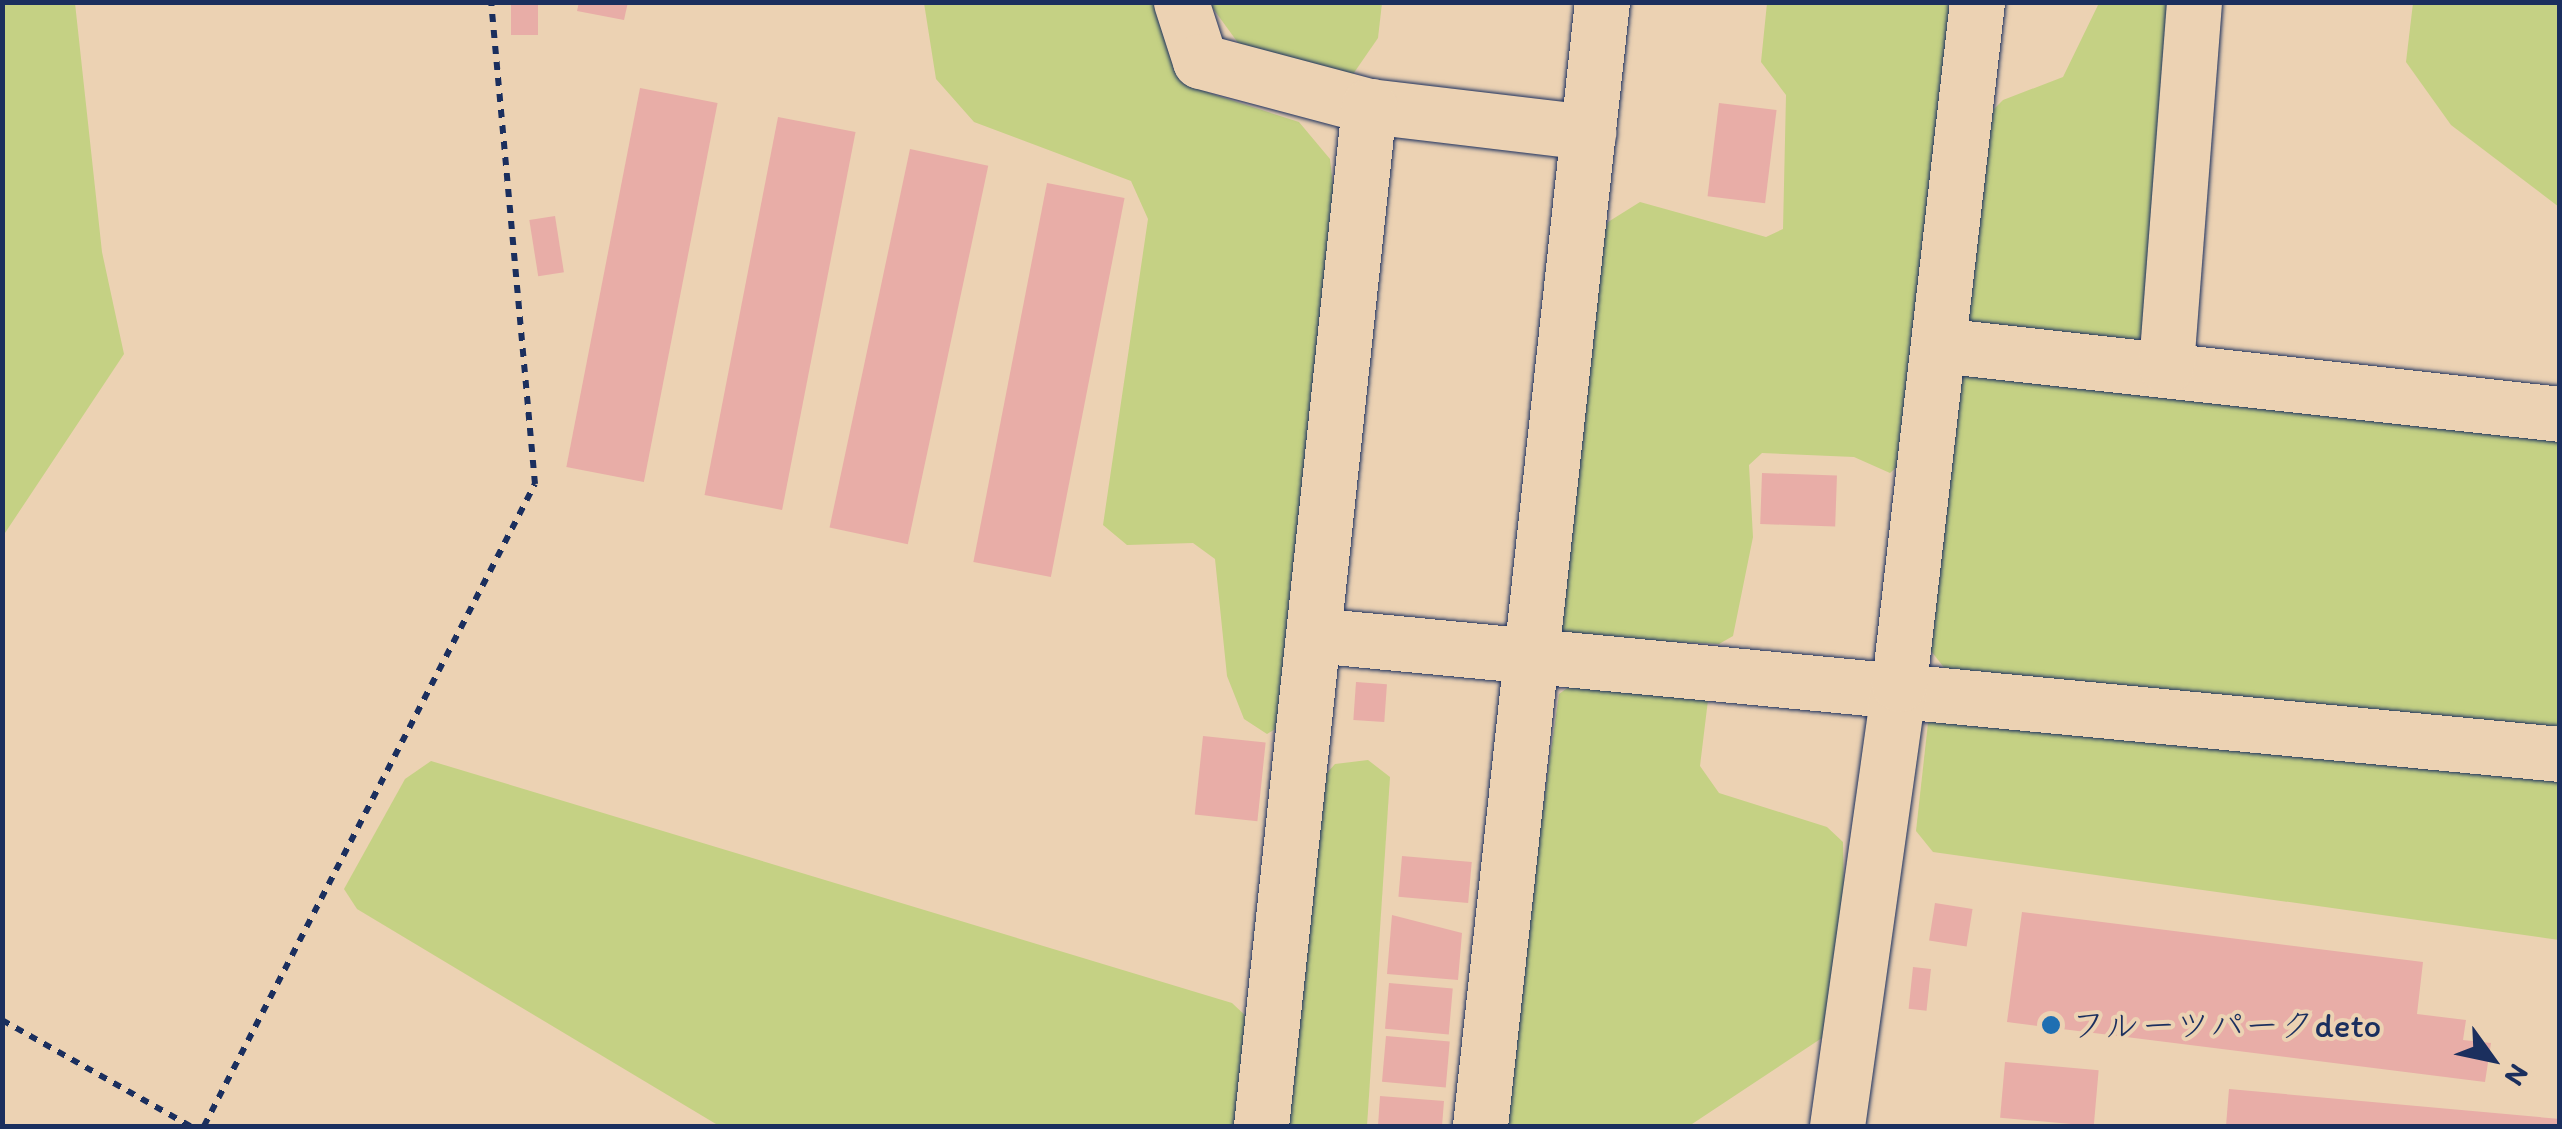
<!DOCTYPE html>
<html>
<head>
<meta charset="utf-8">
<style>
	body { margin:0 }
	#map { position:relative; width:2562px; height:1129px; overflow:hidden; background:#ecd2b3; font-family:Itim,"Klee One",sans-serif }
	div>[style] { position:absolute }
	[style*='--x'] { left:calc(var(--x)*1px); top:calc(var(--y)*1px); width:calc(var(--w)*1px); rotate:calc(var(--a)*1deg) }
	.green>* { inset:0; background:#c5d184 }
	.building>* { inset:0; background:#e8ada7; transform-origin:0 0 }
	.path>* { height:6px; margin-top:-3px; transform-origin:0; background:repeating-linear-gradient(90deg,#1b2f5e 0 8px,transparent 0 16px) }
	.roads { filter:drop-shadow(0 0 2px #1b2f5e) drop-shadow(0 0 2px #1b2f5e) }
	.minor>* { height:55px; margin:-27.5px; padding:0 27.5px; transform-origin:27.5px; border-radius:27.5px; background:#ecd2b3 }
	.dots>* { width:28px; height:28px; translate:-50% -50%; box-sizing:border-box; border:5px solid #ecd2b3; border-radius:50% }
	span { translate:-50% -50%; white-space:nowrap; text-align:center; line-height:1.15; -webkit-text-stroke:8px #ecd2b3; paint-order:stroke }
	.poi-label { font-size:35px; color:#1b2f5e }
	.left { translate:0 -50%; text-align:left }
	.frame { position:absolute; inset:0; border:5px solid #1b2f5e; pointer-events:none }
	.north { position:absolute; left:2442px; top:1009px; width:100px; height:100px; -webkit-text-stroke:8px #ecd2b3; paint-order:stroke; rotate:123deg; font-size:28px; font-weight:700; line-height:40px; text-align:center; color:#1b2f5e }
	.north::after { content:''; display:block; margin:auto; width:35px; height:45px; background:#1b2f5e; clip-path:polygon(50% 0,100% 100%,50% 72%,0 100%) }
</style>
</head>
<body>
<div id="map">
	<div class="green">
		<div style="clip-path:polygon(3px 2px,75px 3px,102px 252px,124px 354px,3px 536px)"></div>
		<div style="clip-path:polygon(924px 3px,1164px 3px,1180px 59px,1209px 93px,1299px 122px,1330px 159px,1337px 222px,1286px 723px,1267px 734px,1244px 719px,1227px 676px,1215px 559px,1193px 543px,1127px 545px,1103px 525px,1148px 219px,1131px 181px,974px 122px,936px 79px)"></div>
		<div style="clip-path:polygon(1209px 3px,1382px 3px,1378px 38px,1349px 80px,1252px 62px)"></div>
		<div style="clip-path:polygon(1767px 3px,1957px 3px,1909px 456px,1890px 473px,1854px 457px,1762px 453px,1749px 465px,1753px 537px,1733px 636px,1719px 644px,1570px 637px,1555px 627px,1599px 244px,1608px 222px,1640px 202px,1766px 237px,1783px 229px,1786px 95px,1761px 62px)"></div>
		<div style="clip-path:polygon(2099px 3px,2171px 3px,2149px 321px,2135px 347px,1978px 335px,1958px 312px,1981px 122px,2003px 100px,2063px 77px)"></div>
		<div style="clip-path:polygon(2413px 3px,2559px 3px,2559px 207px,2451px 125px,2406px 62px)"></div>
		<div style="clip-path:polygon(1973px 368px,2559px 438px,2559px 737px,1946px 670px,1920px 637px,1949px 388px)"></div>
		<div style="clip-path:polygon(1577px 681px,1708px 700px,1700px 766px,1719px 793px,1827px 827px,1843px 842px,1846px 1000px,1828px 1034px,1689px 1126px,1498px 1126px,1559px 694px)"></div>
		<div style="clip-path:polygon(1956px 705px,2559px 772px,2559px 940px,1933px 852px,1916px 831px,1928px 723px)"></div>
		<div style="clip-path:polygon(1368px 760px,1390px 777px,1367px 1126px,1283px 1126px,1318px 783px,1335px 764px)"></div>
		<div style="clip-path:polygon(431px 761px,1232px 1003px,1249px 1019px,1235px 1126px,716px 1124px,357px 909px,344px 889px,405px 779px)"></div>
	</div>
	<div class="building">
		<div style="left:511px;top:2px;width:27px;height:33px"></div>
		<div style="clip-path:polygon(579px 2px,628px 2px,624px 20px,577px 11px)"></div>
		<div style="left:640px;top:88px;width:79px;height:386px;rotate:11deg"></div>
		<div style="left:1719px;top:103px;width:58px;height:94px;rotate:7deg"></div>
		<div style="left:778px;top:117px;width:79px;height:385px;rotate:11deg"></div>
		<div style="left:910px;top:149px;width:80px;height:387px;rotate:12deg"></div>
		<div style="left:1047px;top:183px;width:79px;height:386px;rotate:11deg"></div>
		<div style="left:555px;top:216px;width:57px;height:26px;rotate:81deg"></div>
		<div style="left:1762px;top:473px;width:75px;height:51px;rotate:2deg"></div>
		<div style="left:1356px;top:682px;width:31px;height:38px;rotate:4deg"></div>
		<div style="left:1203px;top:736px;width:63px;height:79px;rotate:6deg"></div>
		<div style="left:1402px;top:856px;width:70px;height:41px;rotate:5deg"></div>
		<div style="left:1935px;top:903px;width:38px;height:38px;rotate:9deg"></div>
		<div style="clip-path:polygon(2022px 912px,2423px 962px,2417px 1014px,2466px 1020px,2463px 1040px,2491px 1043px,2485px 1082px,2007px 1022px)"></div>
		<div style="clip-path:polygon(1392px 915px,1462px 933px,1458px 980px,1387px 974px)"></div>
		<div style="left:1913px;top:967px;width:18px;height:42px;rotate:6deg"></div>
		<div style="left:1389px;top:983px;width:64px;height:46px;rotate:5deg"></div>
		<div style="left:1386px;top:1036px;width:64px;height:46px;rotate:5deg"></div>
		<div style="left:2005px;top:1062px;width:94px;height:56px;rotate:5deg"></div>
		<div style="clip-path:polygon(2229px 1089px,2560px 1119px,2560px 1126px,2226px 1126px)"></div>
		<div style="clip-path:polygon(1380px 1096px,1444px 1101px,1442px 1126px,1378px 1126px)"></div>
	</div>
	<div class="path">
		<div style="--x:2;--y:1020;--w:216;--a:29.4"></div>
		<div style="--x:204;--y:1126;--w:722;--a:-62.73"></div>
		<div style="--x:535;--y:484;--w:484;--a:-95.2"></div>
	</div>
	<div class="roads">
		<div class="minor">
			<div style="--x:1181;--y:2;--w:62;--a:72.1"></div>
			<div style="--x:1200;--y:61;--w:175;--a:14.9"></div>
			<div style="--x:1369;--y:106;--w:221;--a:6.8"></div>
			<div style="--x:1938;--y:345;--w:626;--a:6.33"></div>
			<div style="--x:2166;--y:366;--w:365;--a:-85.6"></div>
			<div style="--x:1313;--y:635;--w:1253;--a:5.45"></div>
			<div style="--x:1261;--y:1126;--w:1026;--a:-83.96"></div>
			<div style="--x:1480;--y:1126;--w:1131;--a:-83.81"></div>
			<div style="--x:1837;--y:1126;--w:446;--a:-82"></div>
			<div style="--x:1899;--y:684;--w:686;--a:-83.48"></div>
		</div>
	</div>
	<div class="dots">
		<div style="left:2051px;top:1025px;background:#1f6fb2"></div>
	</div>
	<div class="poi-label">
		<span class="left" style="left:2071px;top:1025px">フルーツパークdeto</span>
	</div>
	<div class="frame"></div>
	<div class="north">N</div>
</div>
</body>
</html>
